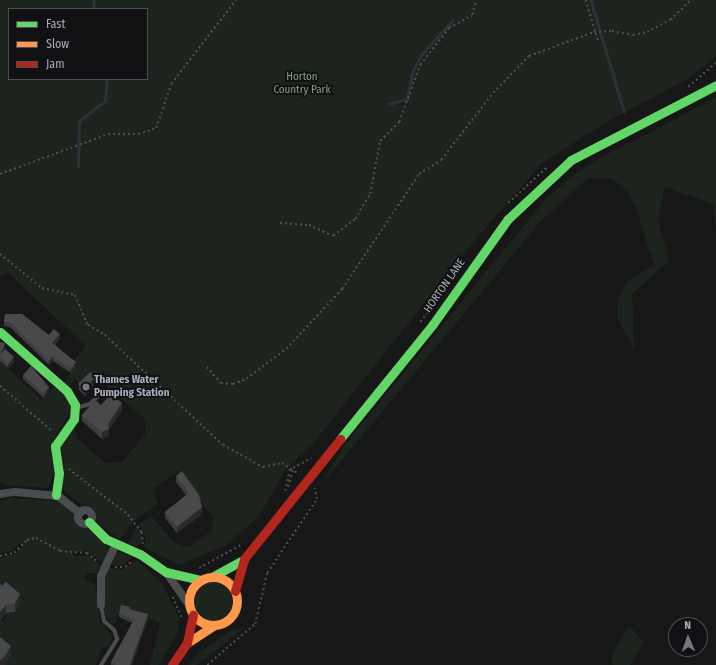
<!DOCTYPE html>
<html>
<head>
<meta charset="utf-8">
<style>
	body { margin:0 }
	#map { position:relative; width:716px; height:665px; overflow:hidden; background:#171717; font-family:"Fira Sans Condensed",sans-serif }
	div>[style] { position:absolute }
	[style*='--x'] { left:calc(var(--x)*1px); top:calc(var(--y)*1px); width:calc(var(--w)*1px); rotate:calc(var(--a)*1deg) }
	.green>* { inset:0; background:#1d241e }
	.round { border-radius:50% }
	.stream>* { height:2.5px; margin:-1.25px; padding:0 1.25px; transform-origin:1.25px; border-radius:1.25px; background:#2a3239 }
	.path>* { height:1.5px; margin-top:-0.75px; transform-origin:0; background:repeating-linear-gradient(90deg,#4d4e52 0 2px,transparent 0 5px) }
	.lane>* { height:4px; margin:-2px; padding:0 2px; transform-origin:2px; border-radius:2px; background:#4b4c50 }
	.street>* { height:8px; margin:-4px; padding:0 4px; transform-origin:4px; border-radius:4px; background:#4b4c50 }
	.street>.ring { margin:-4px; padding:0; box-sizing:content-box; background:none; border:8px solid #4b4c50; border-radius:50% }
	.fast>* { height:9px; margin:-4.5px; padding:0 4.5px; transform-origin:4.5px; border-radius:4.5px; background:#63d668 }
	.slow>* { height:9px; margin:-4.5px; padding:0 4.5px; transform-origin:4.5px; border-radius:4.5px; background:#ff974d }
	.slow>.ring { margin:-4.5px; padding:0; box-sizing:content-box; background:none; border:9px solid #ff974d; border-radius:50% }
	.jam>* { height:9px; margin:-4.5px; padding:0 4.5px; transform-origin:4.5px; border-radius:4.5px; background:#b3261e }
	.wall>* { inset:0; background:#3d3d3f }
	.shaded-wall>* { inset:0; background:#29292a }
	.building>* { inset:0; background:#49494c; transform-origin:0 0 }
	.dots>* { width:11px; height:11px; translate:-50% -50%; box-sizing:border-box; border:2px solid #111113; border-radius:50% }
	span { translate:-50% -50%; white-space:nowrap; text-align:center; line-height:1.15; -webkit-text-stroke:4px #111113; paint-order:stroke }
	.park-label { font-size:11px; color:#7fa381 }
	.street-label { font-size:11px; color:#a8adb8 }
	.poi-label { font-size:11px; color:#a8adb8; font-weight:700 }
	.left { translate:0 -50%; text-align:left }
	.legend { position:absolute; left:8px; top:8px; width:140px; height:72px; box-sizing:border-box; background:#111113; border:1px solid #4d4f55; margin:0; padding:5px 7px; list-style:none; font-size:12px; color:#a8adb8 }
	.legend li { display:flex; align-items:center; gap:8px; height:20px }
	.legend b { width:20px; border:1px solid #4d4f55 }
	.north { position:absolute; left:668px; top:617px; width:40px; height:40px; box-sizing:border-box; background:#111113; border:1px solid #4d4f55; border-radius:50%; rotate:358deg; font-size:11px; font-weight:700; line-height:16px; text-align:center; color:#a8adb8 }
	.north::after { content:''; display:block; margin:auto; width:14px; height:18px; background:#757880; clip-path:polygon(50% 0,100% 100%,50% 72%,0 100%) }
</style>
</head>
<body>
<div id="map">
	<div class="green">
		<div style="clip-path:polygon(evenodd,0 0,716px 0,716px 56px,688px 79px,615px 117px,542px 163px,468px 248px,311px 446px,285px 470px,260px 515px,228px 544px,179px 565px,144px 547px,146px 538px,139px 524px,151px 516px,175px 543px,188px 547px,212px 531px,213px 518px,178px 471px,153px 489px,158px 504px,133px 522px,120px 539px,99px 524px,91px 507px,79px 503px,62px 489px,57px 452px,74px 427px,78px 439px,105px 463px,122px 462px,145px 435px,146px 420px,103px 382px,96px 383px,90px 377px,82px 385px,75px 379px,69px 387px,63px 383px,76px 367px,72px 363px,86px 346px,7px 272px,0 277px,0 0,9px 9px,147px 9px,147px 79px,9px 79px,9px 9px)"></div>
		<div style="clip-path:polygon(716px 98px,716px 231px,713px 204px,665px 187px,658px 219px,669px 261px,632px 294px,634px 349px,617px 317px,618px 299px,628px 281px,654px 265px,635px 204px,628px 192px,613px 179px,588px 178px,540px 222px,320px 486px,346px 443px,545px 200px,572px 176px,598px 159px)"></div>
		<div style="clip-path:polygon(0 361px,42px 400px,55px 386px,66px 395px,72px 409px,52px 443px,54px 473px,48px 488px,4px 485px,0 481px)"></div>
		<div style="clip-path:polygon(11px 498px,60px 501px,73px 512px,78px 527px,88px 529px,108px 546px,104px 563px,87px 551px,73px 552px,74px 556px,88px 556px,101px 566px,96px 573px,86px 573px,85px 580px,95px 584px,100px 621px,113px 637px,109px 646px,101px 648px,96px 665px,5px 665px,7px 659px,0 646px,0 620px,4px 621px,6px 613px,15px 612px,21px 597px,0 592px,0 558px,14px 555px,22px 547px,21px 542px,12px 551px,0 553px,0 501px)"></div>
		<div style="clip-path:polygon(137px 526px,144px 540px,138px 547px,128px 543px)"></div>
		<div style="clip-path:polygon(118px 551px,131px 557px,123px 566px,109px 564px)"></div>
		<div style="clip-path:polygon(137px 560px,161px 582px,179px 617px,178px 632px,159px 665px,150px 665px,160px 623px,122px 606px,115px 624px,110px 623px,105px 613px,102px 587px,108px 567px,123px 570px)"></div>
		<div class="round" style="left:192px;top:581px;width:40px;height:40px"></div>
		<div style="clip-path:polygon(629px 626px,644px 642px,630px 665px,613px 665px,611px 656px)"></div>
		<div style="clip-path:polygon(244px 628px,197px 665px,189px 665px,199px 653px,231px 630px)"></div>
	</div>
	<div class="stream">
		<div style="--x:94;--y:0;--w:9;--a:90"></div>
		<div style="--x:591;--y:0;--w:116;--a:73.4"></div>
		<div style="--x:389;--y:104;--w:19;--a:-16"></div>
		<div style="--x:407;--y:99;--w:26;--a:-79"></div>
		<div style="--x:412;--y:73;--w:20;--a:-63"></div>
		<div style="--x:421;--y:55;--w:47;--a:-47.6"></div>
		<div style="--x:78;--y:167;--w:46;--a:-88.8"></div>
		<div style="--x:79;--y:121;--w:33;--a:-38"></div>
		<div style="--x:105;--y:101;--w:22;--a:-85"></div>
	</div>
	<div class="path">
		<div style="--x:586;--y:0;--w:42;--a:73.3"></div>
		<div style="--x:688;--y:87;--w:37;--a:-41"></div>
		<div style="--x:0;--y:174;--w:115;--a:-20.3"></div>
		<div style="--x:108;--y:134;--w:30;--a:0"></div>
		<div style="--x:138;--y:134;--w:19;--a:-18"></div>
		<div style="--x:156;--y:128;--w:46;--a:-71.2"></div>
		<div style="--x:171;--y:84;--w:106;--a:-52.3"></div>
		<div style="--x:508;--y:203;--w:52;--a:-42.6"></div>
		<div style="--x:280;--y:223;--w:29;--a:4"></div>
		<div style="--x:309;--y:225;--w:26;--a:25"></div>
		<div style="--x:333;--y:236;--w:28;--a:-38"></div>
		<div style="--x:355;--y:219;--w:29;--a:-59"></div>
		<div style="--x:370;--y:194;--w:54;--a:-79.3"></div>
		<div style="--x:380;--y:141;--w:27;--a:-45"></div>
		<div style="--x:399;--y:122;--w:61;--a:-69.8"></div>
		<div style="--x:420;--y:65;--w:47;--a:-51.9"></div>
		<div style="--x:449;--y:28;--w:26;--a:-29"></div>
		<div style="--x:472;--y:15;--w:16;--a:-75"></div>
		<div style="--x:0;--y:254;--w:54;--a:39"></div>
		<div style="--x:42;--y:288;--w:34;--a:12"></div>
		<div style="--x:75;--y:295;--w:33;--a:67"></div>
		<div style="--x:88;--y:325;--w:20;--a:30"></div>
		<div style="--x:105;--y:335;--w:161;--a:43"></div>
		<div style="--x:223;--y:445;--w:46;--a:28.8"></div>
		<div style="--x:263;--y:467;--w:19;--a:-12"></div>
		<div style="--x:282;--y:463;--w:20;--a:33"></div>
		<div style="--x:420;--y:322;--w:16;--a:-52"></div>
		<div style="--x:207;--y:367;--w:21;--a:49"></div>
		<div style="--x:221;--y:383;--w:12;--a:5"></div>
		<div style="--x:233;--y:384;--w:14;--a:-21"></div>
		<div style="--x:246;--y:379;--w:50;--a:-36.9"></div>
		<div style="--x:286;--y:349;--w:82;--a:-47"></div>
		<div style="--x:342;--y:289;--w:138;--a:-56.2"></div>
		<div style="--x:419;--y:174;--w:26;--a:-32"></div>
		<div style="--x:441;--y:160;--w:85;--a:-52.2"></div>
		<div style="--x:493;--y:93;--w:52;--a:-45.8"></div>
		<div style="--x:529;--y:56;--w:69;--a:-20.3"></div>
		<div style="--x:594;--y:32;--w:18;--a:-3"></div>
		<div style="--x:612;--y:31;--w:21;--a:11"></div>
		<div style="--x:633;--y:35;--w:14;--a:-12"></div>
		<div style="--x:647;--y:32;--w:26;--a:-28"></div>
		<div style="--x:670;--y:20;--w:29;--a:-44"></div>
		<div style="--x:0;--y:386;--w:69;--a:40.9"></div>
		<div style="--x:69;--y:469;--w:75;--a:37.9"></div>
		<div style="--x:128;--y:515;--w:22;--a:51"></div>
		<div style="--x:142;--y:532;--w:12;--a:85"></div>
		<div style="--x:288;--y:487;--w:20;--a:-75"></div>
		<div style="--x:293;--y:468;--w:21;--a:-29"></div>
		<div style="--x:285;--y:491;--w:25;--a:-78"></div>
		<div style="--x:0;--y:556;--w:14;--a:-12"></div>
		<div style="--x:14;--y:553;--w:18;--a:-45"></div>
		<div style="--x:27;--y:540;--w:9;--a:-13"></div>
		<div style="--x:36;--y:538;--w:27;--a:28"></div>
		<div style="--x:60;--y:551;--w:27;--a:4"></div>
		<div style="--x:87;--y:553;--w:14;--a:39"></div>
		<div style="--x:115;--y:567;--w:10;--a:0"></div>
		<div style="--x:125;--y:567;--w:8;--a:-40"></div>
		<div style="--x:199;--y:568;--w:48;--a:-28.7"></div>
		<div style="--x:173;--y:597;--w:23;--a:67"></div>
		<div style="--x:207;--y:665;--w:63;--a:-40.5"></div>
		<div style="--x:255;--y:624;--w:52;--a:-76.8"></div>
		<div style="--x:267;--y:573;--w:89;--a:-56"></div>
		<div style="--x:317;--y:499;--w:11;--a:-105"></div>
	</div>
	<div class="lane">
		<div style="--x:76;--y:408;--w:15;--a:-16"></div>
		<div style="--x:90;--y:404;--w:11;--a:-45"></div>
		<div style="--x:101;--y:665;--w:31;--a:-58"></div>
		<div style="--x:117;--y:639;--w:9;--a:-108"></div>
		<div style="--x:114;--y:630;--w:13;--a:-138"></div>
		<div style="--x:104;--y:621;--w:16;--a:-101"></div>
	</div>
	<div class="street">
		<div style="--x:0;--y:494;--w:15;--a:-8"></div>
		<div style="--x:15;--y:492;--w:43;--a:5.3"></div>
		<div style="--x:58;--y:496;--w:28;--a:38"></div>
		<div class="ring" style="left:78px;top:510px;width:6px;height:6px"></div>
		<div style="--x:166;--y:572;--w:40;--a:55.1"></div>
		<div style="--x:101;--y:605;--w:29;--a:-90"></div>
		<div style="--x:101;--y:576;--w:35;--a:-65"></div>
	</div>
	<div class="fast">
		<div style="--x:0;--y:332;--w:89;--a:41.4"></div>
		<div style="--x:67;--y:391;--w:16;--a:60"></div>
		<div style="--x:75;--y:405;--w:14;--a:94"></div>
		<div style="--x:74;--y:419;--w:33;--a:125"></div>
		<div style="--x:55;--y:446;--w:27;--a:82"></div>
		<div style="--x:59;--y:473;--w:22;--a:98"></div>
		<div style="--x:340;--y:439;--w:148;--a:-51"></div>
		<div style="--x:433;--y:324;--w:129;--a:-54.5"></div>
		<div style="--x:508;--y:219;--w:86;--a:-43.1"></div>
		<div style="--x:571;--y:160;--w:163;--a:-27.3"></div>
		<div style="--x:89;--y:522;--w:24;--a:45"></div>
		<div style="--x:106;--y:539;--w:37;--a:24"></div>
		<div style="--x:140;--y:554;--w:32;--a:35"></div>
		<div style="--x:166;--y:572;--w:36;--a:13"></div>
		<div style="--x:212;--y:577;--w:37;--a:-29"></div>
	</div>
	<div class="slow">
		<div class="ring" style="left:189px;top:577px;width:39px;height:39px"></div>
		<div style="--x:187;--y:643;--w:33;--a:-33"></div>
	</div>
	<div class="jam">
		<div style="--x:235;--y:591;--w:33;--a:-74"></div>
		<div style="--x:244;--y:559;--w:154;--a:-51.3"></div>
		<div style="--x:172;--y:665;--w:27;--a:-56"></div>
		<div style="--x:187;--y:643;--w:29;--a:-78"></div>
	</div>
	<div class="wall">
		<div style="clip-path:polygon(5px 314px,49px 335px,60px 338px,55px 345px,76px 367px,71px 373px,53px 361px,49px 365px,10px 327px,4px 326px)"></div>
		<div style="clip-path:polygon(0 342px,5px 348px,4px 350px,14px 362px,8px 368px,0 361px)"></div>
		<div style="clip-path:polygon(23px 375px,49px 391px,44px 398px,23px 379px)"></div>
		<div style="clip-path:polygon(96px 383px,85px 396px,79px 390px,79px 385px)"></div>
		<div style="clip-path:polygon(101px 405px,122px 410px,109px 429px,109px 436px,102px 439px,82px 421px,82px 415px)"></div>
		<div style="clip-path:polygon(176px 476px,202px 507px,202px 514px,177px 533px,165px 518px,165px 512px,186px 495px,176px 482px)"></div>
		<div style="clip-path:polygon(0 584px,20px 603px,15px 612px,6px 613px,0 621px)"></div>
		<div style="clip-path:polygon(130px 609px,148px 619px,132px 665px,111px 665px,111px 662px,132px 623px,119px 617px,119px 613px)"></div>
	</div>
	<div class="shaded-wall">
		<div style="clip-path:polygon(60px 334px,60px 338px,52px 347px,52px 343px)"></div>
		<div style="clip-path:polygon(5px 343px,5px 348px,2px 356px,2px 351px)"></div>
		<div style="clip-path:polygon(53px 356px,53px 361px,49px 365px,49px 361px)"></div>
		<div style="clip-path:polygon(14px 357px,14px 362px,8px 368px,8px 364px)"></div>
		<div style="clip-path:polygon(76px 362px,76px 367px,71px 373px,71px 369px)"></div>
		<div style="clip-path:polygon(96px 378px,96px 383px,85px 396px,85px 391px)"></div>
		<div style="clip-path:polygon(49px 387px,49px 391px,44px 398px,44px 394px)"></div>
		<div style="clip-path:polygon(122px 403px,122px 410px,109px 429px,109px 436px,102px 439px,102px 432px,108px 424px)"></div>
		<div style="clip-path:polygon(202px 507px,202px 514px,177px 533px,177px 527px)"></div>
		<div style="clip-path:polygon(20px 594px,20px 603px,15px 612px,15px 603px)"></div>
		<div style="clip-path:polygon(6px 605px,6px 613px,0 621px,0 612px)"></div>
		<div style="clip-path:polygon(148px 614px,148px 619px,132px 665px,130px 665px)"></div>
		<div style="clip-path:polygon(11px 646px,11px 655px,5px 665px,0 665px,0 660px)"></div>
	</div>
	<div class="building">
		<div style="clip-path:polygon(5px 314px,22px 314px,49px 335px,54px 329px,60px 334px,52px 343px,76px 362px,71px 369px,53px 356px,49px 361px,10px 322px,4px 322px)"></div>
		<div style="clip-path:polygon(0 342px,5px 343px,2px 351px,0 350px)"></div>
		<div style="clip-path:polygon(5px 349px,14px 357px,8px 364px,0 357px,0 355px)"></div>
		<div style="clip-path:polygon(31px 366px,49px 387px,44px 394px,23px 375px)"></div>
		<div style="left:90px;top:372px;width:8px;height:17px;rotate:45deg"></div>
		<div style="clip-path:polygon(111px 394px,122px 403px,108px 424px,109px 429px,102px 432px,82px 415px,95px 400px,101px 405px)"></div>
		<div style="clip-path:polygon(182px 471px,199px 495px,202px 507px,177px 527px,165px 512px,189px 493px,176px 476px)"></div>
		<div style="clip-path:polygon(6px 582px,20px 594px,15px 603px,6px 605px,0 612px,0 584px,2px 586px)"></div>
		<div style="clip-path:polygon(121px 605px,130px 607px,128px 614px,129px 609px,148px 614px,130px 665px,116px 665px,111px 662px,134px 620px,119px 613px)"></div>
		<div style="clip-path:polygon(0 637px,11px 646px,5px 656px,0 660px)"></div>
	</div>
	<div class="dots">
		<div style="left:86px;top:387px;background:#757880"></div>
	</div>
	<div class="park-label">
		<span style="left:302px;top:84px">Horton<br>Country Park</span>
	</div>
	<div class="street-label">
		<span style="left:445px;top:286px;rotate:-55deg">HORTON LANE</span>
	</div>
	<div class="poi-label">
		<span class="left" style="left:94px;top:387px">Thames Water<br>Pumping Station</span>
	</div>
	<ul class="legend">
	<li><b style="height:5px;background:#63d668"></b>Fast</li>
	<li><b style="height:5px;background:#ff974d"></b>Slow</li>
	<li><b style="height:5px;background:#b3261e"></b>Jam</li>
	</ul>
	<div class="north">N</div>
</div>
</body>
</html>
